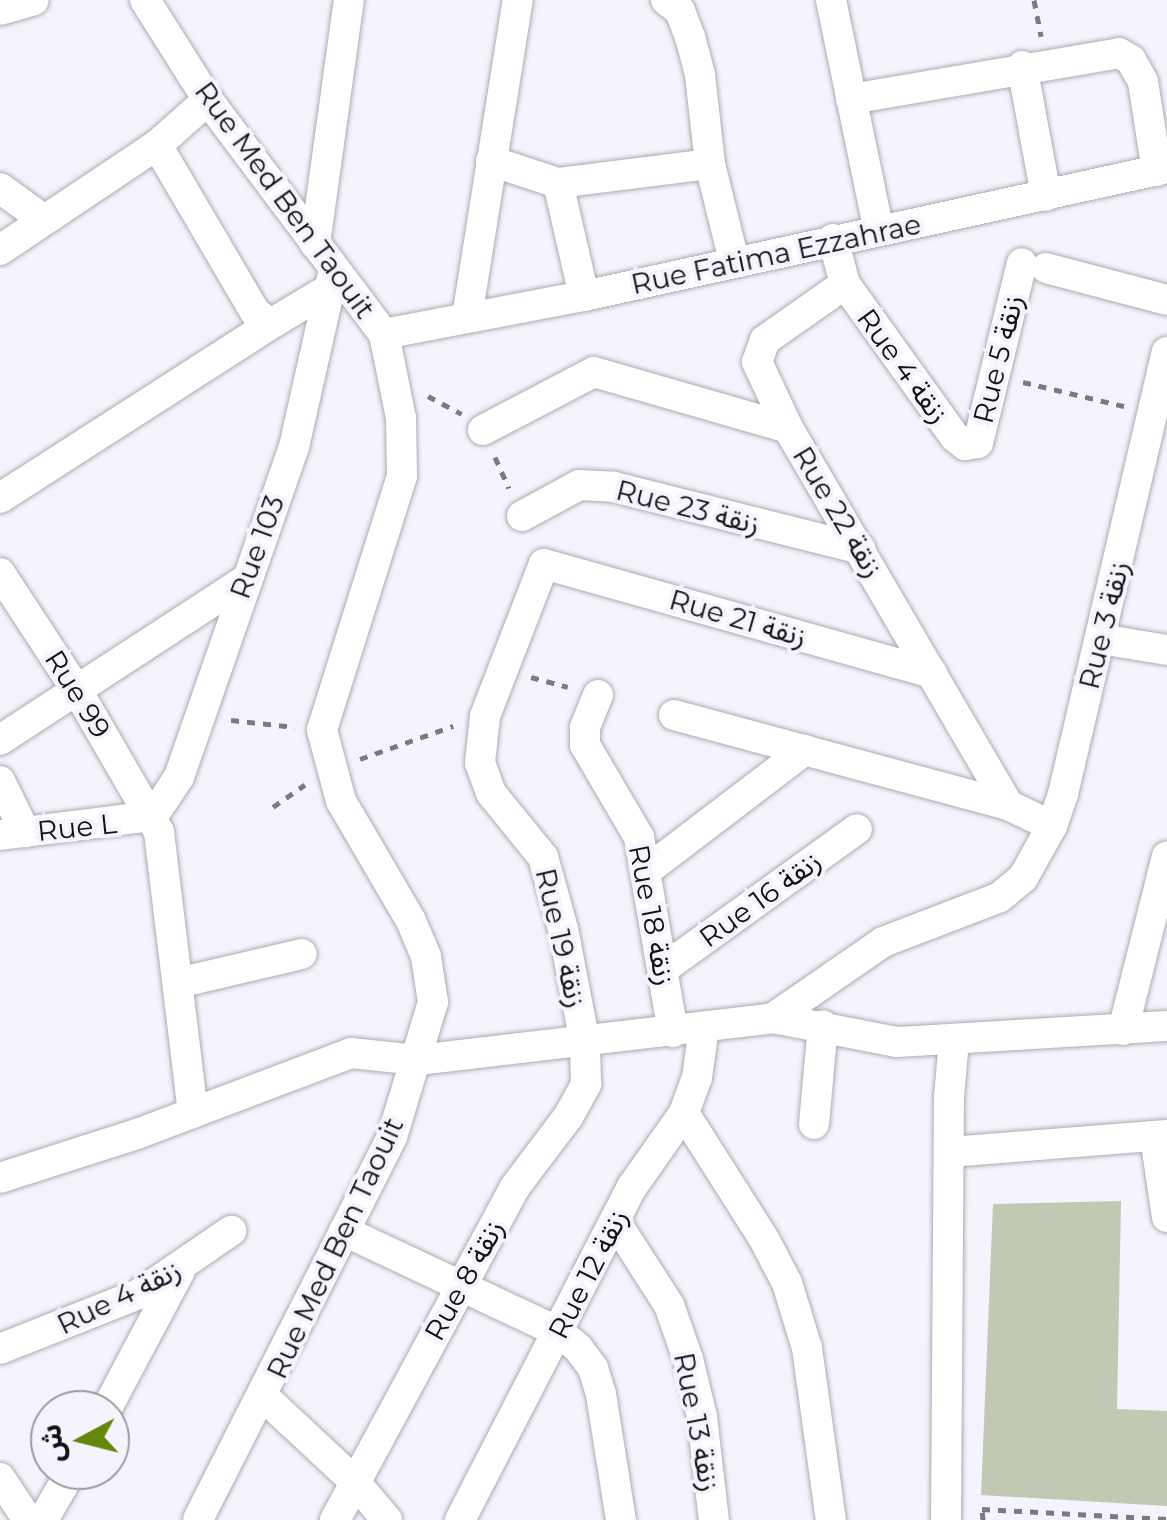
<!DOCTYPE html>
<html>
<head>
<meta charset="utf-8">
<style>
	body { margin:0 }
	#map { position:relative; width:1167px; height:1520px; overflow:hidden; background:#f5f4fd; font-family:Montserrat,"Noto Sans Arabic",sans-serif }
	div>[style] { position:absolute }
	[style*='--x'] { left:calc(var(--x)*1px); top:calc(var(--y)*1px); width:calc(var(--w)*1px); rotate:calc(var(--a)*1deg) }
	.green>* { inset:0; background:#c1c9b2 }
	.path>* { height:5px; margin-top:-2.5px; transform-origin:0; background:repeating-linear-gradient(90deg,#7a7a80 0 8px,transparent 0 16px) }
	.roads { filter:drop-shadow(0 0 2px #ababb2) drop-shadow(0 0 2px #ababb2) }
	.minor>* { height:30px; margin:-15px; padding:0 15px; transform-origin:15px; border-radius:15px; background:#fff }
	span { translate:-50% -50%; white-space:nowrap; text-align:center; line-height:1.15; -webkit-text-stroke:8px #f5f4fd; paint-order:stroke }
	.street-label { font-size:28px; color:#121215 }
	.north { position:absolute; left:30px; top:1390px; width:100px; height:100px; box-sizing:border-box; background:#f5f4fd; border:2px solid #9a9aa0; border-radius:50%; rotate:263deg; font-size:28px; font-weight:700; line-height:40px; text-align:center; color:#121215 }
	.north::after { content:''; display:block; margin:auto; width:35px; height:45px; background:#648708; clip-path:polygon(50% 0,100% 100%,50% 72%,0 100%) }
</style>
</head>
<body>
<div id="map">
	<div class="green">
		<div style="clip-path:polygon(1121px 1201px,1117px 1409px,1167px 1411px,1167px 1506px,981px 1495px,993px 1204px)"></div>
	</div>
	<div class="path">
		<div style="--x:1034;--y:0;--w:37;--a:79"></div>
		<div style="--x:1023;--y:382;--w:104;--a:13.4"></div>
		<div style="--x:428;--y:396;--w:38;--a:28"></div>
		<div style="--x:495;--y:457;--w:34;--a:66"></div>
		<div style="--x:531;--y:677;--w:38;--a:15"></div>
		<div style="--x:231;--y:720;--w:64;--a:6.2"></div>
		<div style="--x:360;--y:759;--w:99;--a:-19.5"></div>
		<div style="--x:273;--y:807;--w:39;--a:-35"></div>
		<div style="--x:983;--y:1520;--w:11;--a:-95"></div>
		<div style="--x:982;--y:1509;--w:185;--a:3.1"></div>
	</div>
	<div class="roads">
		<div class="minor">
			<div style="--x:145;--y:0;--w:118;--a:57.8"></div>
			<div style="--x:208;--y:100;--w:293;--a:53.1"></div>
			<div style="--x:384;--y:334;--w:86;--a:78.6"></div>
			<div style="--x:401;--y:418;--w:58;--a:89"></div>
			<div style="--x:402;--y:476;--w:266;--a:107.5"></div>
			<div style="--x:322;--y:730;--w:73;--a:75"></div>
			<div style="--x:341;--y:801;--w:139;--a:59.7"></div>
			<div style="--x:411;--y:921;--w:39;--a:67"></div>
			<div style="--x:426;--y:957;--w:46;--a:81.2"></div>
			<div style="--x:433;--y:1002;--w:141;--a:106.9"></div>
			<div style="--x:392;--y:1137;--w:429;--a:116.9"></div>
			<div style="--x:666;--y:0;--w:18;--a:38"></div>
			<div style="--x:680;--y:11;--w:28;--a:69"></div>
			<div style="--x:690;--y:37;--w:39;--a:75"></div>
			<div style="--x:700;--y:75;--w:90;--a:83.6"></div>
			<div style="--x:710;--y:164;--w:100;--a:76.1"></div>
			<div style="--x:831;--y:0;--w:236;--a:78.3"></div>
			<div style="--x:0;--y:10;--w:35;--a:-16"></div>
			<div style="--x:1022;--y:66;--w:132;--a:79.5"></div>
			<div style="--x:851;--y:99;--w:272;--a:-9.7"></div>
			<div style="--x:1119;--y:53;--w:14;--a:30"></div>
			<div style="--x:1131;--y:60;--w:25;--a:61"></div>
			<div style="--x:1143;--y:82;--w:90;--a:81.1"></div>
			<div style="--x:157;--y:145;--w:194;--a:59.6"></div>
			<div style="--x:255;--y:312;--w:14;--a:39"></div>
			<div style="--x:266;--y:321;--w:10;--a:0"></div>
			<div style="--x:276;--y:321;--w:58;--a:-31"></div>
			<div style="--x:491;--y:161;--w:71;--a:18.2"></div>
			<div style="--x:558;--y:183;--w:116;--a:77"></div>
			<div style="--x:558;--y:183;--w:153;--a:-7.1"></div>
			<div style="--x:0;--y:188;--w:54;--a:36"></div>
			<div style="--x:833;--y:239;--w:47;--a:75.1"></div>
			<div style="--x:845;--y:284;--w:98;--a:145"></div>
			<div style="--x:765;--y:340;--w:23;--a:110"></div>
			<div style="--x:757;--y:362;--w:73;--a:64.8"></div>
			<div style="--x:788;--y:428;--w:436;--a:59.7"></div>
			<div style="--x:315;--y:244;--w:246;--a:-82.1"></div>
			<div style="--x:0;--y:250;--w:189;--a:-33.8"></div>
			<div style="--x:157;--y:145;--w:68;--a:-41.4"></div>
			<div style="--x:1046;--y:268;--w:125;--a:14.8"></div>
			<div style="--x:845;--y:284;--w:188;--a:54.3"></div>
			<div style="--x:955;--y:437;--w:13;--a:39"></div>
			<div style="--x:965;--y:445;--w:13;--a:-9"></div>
			<div style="--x:978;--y:443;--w:185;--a:-76.3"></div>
			<div style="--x:467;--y:317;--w:321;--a:-80.9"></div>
			<div style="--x:384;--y:334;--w:204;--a:-10.8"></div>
			<div style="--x:584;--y:296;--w:597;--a:-12.38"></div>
			<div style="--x:483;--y:430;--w:125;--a:-27.6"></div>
			<div style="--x:594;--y:372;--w:202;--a:16.1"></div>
			<div style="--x:0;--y:498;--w:328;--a:-32.7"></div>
			<div style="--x:522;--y:516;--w:65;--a:-28.5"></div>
			<div style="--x:579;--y:485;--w:35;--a:3"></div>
			<div style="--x:614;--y:487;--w:254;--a:14.1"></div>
			<div style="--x:0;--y:573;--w:142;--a:56.8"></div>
			<div style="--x:78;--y:692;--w:162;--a:59.9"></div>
			<div style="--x:159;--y:832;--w:283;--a:83.1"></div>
			<div style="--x:1101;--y:639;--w:67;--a:9.5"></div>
			<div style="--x:598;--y:695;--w:35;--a:112"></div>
			<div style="--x:585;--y:728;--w:17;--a:90"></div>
			<div style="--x:585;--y:745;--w:107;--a:59.6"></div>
			<div style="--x:639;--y:837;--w:198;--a:80.1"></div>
			<div style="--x:674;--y:715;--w:346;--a:15.1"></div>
			<div style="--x:1008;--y:805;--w:49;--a:25.5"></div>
			<div style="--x:0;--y:740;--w:293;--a:-33.1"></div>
			<div style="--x:0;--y:781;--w:57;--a:63.9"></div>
			<div style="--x:153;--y:816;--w:47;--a:-56.3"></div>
			<div style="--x:179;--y:777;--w:349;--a:-70.8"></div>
			<div style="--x:294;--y:447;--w:182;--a:-77.3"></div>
			<div style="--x:0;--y:835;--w:154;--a:-7.1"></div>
			<div style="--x:646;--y:871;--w:200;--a:-37.3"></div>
			<div style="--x:663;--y:969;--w:239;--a:-35.8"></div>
			<div style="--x:178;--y:983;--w:127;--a:-13.2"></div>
			<div style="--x:773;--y:1018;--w:134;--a:-34.6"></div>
			<div style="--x:883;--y:942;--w:125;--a:-21"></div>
			<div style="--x:1000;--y:897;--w:30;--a:-40"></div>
			<div style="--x:1023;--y:878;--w:60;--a:-60.9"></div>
			<div style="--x:1052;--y:826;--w:34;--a:-71"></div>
			<div style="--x:1063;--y:794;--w:454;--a:-76.8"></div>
			<div style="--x:1123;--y:1030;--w:179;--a:-75.8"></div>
			<div style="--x:684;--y:1113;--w:149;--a:57.6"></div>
			<div style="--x:764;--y:1239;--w:50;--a:62.4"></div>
			<div style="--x:787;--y:1283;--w:68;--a:72.9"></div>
			<div style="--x:807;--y:1348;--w:174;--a:82.1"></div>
			<div style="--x:814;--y:1124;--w:99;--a:-84.8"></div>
			<div style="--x:1155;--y:1137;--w:81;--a:81.5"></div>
			<div style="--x:949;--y:1152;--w:219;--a:-4.5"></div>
			<div style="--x:0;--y:1178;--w:144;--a:-17.8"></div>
			<div style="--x:137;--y:1134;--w:229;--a:-20.7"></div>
			<div style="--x:351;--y:1053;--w:67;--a:6"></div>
			<div style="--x:418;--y:1060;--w:357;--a:-6.7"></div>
			<div style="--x:773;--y:1018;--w:126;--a:11"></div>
			<div style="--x:897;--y:1042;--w:270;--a:-3.4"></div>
			<div style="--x:615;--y:1221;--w:100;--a:57.3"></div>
			<div style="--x:669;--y:1305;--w:57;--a:70.6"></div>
			<div style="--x:688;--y:1359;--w:60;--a:76.4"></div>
			<div style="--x:702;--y:1417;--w:104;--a:83.4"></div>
			<div style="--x:344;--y:1231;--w:238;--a:25.2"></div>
			<div style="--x:559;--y:1332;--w:25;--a:40"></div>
			<div style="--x:578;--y:1348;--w:25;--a:53"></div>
			<div style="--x:593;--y:1368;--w:27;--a:73"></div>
			<div style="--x:601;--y:1394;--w:128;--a:81"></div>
			<div style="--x:0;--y:1349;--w:149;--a:-21.6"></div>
			<div style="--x:139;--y:1294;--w:112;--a:-34.4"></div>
			<div style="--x:264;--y:1397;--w:125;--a:43"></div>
			<div style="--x:355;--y:1482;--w:50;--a:49.9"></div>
			<div style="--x:106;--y:1410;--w:157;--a:-62"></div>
			<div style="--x:0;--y:1478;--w:50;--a:56.3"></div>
			<div style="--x:43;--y:1520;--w:58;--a:-59.9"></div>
			<div style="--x:335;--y:1520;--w:379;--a:-61.6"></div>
			<div style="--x:515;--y:1187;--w:88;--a:-52.9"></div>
			<div style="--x:568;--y:1117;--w:38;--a:-61"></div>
			<div style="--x:586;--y:1084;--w:41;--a:-91.4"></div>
			<div style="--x:585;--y:1043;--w:116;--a:-100.9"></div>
			<div style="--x:563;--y:929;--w:75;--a:-105.5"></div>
			<div style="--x:543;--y:857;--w:82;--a:-129.1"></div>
			<div style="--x:491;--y:793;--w:32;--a:-110"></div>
			<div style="--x:480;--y:763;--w:47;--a:-83.9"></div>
			<div style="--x:485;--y:716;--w:163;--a:-68.8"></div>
			<div style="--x:544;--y:564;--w:403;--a:15.7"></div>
			<div style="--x:460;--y:1520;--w:375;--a:-62.7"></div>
			<div style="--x:632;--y:1187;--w:90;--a:-54.9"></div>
			<div style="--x:684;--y:1113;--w:37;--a:-70"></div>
			<div style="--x:697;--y:1078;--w:51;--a:-82.2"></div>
			<div style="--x:946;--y:1520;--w:423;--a:-89.6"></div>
			<div style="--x:949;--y:1097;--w:56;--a:-84.9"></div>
		</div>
	</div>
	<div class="street-label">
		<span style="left:285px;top:200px;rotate:54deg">Rue Med Ben Taouit</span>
		<span style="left:776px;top:254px;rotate:-12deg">Rue Fatima Ezzahrae</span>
		<span style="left:998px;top:359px;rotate:-76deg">Rue 5 زنقة</span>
		<span style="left:903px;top:366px;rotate:54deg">Rue 4 زنقة</span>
		<span style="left:688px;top:507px;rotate:14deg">Rue 23 زنقة</span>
		<span style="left:838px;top:512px;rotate:59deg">Rue 22 زنقة</span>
		<span style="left:257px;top:547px;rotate:-70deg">Rue 103</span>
		<span style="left:738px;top:618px;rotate:16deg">Rue 21 زنقة</span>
		<span style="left:1104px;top:625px;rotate:-76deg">Rue 3 زنقة</span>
		<span style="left:78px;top:694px;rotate:58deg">Rue 99</span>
		<span style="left:77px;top:827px;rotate:-6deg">Rue L</span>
		<span style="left:760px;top:899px;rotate:-36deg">Rue 16 زنقة</span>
		<span style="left:652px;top:915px;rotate:79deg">Rue 18 زنقة</span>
		<span style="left:561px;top:938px;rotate:77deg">Rue 19 زنقة</span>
		<span style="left:335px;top:1248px;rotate:-65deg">Rue Med Ben Taouit</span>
		<span style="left:588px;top:1274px;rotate:-63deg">Rue 12 زنقة</span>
		<span style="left:464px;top:1280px;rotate:-61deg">Rue 8 زنقة</span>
		<span style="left:119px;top:1297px;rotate:-26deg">Rue 4 زنقة</span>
		<span style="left:697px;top:1422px;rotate:79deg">Rue 13 زنقة</span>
	</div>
	<div class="north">ش</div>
</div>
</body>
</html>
